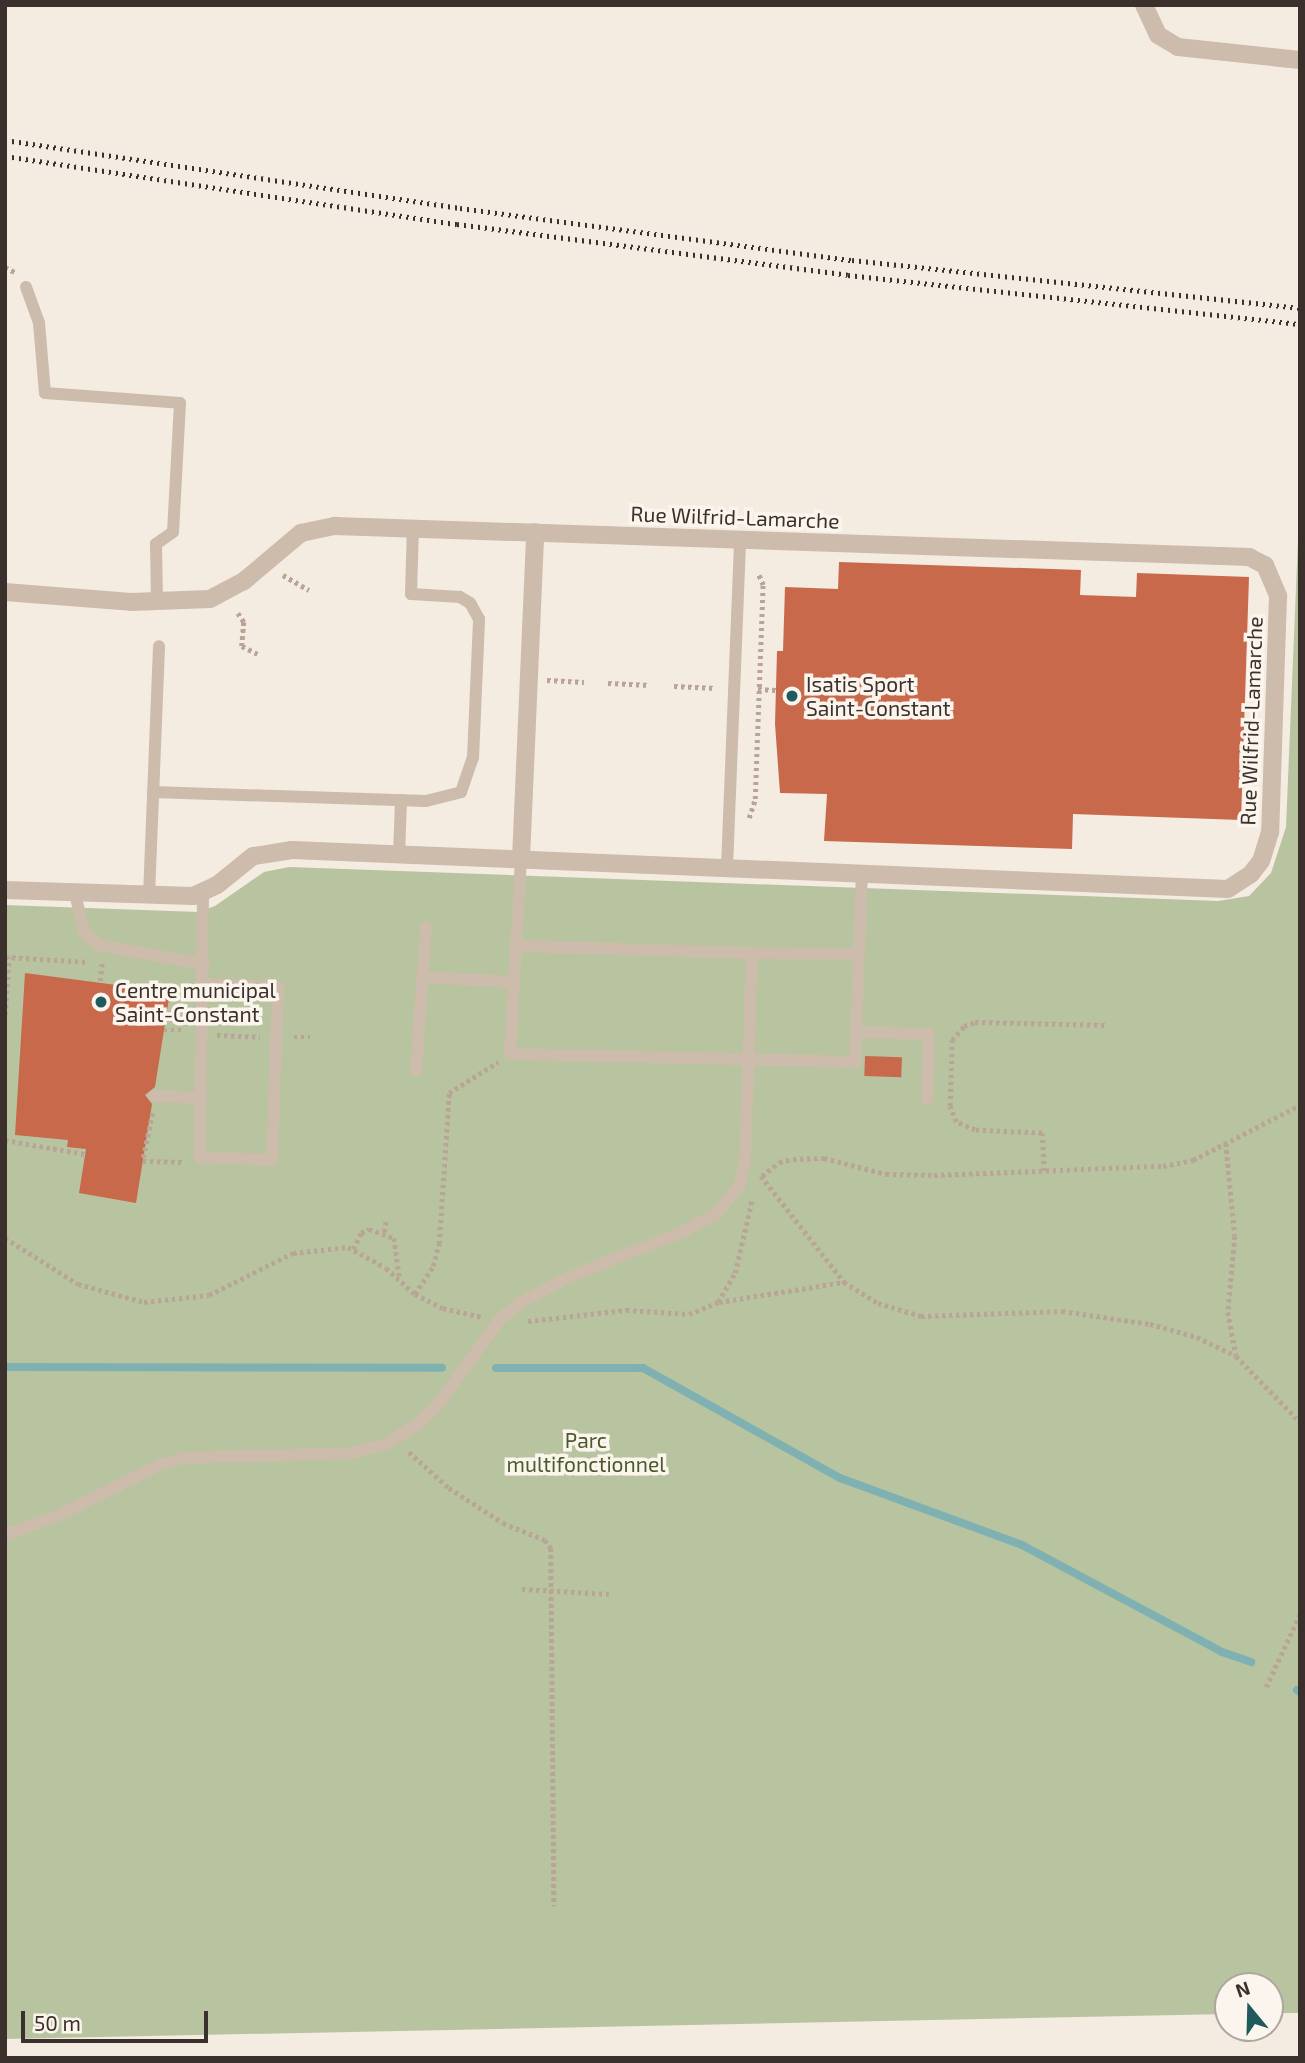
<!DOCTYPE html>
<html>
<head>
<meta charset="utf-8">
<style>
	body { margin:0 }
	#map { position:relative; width:1305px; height:2063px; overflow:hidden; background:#f4ebe1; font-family:"Exo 2",sans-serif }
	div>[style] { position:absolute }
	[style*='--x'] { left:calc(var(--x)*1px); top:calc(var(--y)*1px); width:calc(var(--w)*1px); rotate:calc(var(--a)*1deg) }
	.green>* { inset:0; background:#b8c4a0 }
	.stream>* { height:8px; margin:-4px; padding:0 4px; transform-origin:4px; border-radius:4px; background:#7fb0b2 }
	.building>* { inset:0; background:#c8694b; transform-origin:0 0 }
	.path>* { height:4.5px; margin-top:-2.25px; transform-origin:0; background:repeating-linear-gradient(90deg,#b9a596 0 3.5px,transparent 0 7px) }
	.service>* { height:12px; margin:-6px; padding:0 6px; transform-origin:6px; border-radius:6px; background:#cdbbac }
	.minor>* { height:18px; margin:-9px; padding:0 9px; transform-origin:9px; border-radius:9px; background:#cdbbac }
	.rail>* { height:5px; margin-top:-2.5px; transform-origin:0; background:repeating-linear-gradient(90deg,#3b302b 0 2px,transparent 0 7px) }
	.dots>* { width:19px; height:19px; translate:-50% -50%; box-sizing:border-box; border:4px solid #fbf5ee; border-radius:50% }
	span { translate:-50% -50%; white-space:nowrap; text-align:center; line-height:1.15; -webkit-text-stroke:7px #fbf5ee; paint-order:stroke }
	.street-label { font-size:21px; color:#3b302b }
	.poi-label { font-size:21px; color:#3b302b }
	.left { translate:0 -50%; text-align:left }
	.park-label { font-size:21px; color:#4a5a2e }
	.frame { position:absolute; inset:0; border:7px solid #3b302b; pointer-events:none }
	.north { position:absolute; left:1214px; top:1972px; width:70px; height:70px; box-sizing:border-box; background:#fbf5ee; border:2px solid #aea6a0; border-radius:50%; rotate:341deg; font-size:19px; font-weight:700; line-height:28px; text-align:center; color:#3b302b }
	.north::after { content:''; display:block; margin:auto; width:24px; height:32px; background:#1f5a5e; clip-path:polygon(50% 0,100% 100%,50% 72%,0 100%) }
	.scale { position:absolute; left:21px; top:2011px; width:187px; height:32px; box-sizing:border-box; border:4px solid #3b302b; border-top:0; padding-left:9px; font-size:21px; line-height:24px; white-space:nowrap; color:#3b302b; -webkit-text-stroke:5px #fbf5ee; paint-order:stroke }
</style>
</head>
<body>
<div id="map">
	<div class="green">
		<div style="clip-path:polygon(1300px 492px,1300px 2013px,1270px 2013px,1270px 1986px,1228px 1986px,1228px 2014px,5px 2039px,5px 905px,198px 912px,215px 906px,264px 872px,289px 867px,1218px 901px,1249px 896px,1271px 873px,1286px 827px)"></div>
	</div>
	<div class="stream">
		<div style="--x:5;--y:1367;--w:437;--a:0.1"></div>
		<div style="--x:496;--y:1368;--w:147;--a:0"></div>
		<div style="--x:643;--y:1368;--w:226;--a:29.2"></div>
		<div style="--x:840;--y:1478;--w:194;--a:20.2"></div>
		<div style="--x:1022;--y:1545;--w:227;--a:28.1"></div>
		<div style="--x:1222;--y:1652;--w:31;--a:19"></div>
		<div style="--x:1297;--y:1690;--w:4;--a:34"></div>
	</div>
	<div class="building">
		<div style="clip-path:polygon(839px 562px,1081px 570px,1080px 595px,1136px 597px,1137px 573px,1249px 577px,1241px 820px,1073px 814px,1072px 849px,824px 841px,827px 794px,780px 793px,775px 724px,777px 651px,783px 651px,785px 587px,838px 589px)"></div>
		<div style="clip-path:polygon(25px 973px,170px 992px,155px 1087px,145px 1095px,152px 1104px,136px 1203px,79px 1193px,86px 1149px,67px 1147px,68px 1140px,15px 1135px)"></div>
		<div style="left:865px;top:1056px;width:37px;height:20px;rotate:2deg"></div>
	</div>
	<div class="path">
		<div style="--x:5;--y:267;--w:11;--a:27"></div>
		<div style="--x:283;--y:575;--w:30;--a:30"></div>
		<div style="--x:238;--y:613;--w:11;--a:56"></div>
		<div style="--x:244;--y:622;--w:24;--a:95"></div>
		<div style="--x:242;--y:646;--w:18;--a:27"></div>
		<div style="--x:547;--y:680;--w:37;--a:3"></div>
		<div style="--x:608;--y:683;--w:42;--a:2.7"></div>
		<div style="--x:674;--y:686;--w:41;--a:2.8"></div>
		<div style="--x:758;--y:689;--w:18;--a:3"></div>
		<div style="--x:749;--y:818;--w:20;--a:-72"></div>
		<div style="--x:755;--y:799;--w:214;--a:-87.9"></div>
		<div style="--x:763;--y:585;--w:13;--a:-113"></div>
		<div style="--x:5;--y:957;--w:84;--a:3.4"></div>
		<div style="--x:100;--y:981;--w:20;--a:-84"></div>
		<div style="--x:5;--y:1015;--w:58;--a:-86.1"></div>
		<div style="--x:164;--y:1030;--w:20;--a:0"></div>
		<div style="--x:217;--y:1035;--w:43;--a:2.7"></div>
		<div style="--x:294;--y:1037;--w:16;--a:0"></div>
		<div style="--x:153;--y:1113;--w:49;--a:101.8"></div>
		<div style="--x:143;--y:1161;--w:42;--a:1.4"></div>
		<div style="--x:5;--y:1140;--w:81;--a:9.9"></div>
		<div style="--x:1226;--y:1143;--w:93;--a:84.5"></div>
		<div style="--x:1235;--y:1236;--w:76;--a:95.3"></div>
		<div style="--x:1228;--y:1312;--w:44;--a:79.5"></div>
		<div style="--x:1044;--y:1171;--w:38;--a:-93"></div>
		<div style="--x:1042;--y:1133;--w:67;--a:-177.4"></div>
		<div style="--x:975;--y:1130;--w:21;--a:-157"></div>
		<div style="--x:956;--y:1122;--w:17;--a:-111"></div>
		<div style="--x:950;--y:1106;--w:66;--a:-88.3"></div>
		<div style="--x:952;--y:1040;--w:18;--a:-49"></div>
		<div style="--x:964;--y:1026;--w:12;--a:-20"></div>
		<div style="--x:975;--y:1022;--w:132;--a:1.3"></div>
		<div style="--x:761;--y:1176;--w:135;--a:51.9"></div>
		<div style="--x:762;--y:1176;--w:22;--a:-39"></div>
		<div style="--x:779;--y:1162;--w:14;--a:-12"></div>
		<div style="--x:793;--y:1159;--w:31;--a:-2"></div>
		<div style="--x:824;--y:1158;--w:64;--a:14.5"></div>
		<div style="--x:886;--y:1174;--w:48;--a:1.2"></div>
		<div style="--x:934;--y:1175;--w:229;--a:-2.3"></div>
		<div style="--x:1163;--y:1166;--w:31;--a:-11"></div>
		<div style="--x:1193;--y:1160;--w:120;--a:-27.2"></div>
		<div style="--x:384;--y:1232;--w:11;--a:-80"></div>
		<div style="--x:5;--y:1238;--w:86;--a:32.2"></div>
		<div style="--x:78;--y:1284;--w:68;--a:15.3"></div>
		<div style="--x:144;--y:1302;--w:65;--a:-6.1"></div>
		<div style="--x:209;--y:1295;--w:94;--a:-26.6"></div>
		<div style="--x:293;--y:1253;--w:55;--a:-6.2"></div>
		<div style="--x:348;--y:1247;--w:43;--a:28.9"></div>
		<div style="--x:386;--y:1268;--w:39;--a:42"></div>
		<div style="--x:415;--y:1294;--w:31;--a:27"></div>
		<div style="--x:443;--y:1308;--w:39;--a:13"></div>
		<div style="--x:353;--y:1249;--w:18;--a:-63"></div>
		<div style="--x:361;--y:1233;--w:9;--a:-27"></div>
		<div style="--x:369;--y:1229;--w:27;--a:20"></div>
		<div style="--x:394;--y:1238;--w:42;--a:81.9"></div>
		<div style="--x:415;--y:1294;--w:33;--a:-57"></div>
		<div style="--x:433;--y:1266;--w:23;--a:-75"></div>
		<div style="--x:439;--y:1244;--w:151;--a:-86.2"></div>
		<div style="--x:449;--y:1093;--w:58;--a:-32.3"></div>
		<div style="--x:719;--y:1302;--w:127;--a:-9.1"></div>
		<div style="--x:844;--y:1282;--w:40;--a:32"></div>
		<div style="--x:878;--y:1303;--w:45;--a:16.8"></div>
		<div style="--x:921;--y:1316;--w:141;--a:-2"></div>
		<div style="--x:1062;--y:1311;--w:89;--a:8.4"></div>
		<div style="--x:1150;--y:1324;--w:49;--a:15.5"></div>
		<div style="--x:1197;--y:1337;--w:43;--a:26"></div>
		<div style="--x:1236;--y:1356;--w:92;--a:45.9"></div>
		<div style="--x:528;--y:1321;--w:99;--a:-6.4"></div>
		<div style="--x:626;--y:1310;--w:63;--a:3.6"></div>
		<div style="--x:689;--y:1314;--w:31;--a:-22"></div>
		<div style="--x:718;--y:1302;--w:34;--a:-60"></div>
		<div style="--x:735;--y:1273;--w:75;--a:-76.9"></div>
		<div style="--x:409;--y:1452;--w:54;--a:42"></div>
		<div style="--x:449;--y:1488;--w:64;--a:32.9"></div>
		<div style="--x:503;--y:1523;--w:45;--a:22"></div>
		<div style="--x:545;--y:1540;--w:10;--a:53"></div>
		<div style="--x:551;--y:1548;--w:358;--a:89.5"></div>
		<div style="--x:522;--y:1589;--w:87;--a:3.3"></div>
		<div style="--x:1266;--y:1687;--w:81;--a:-65"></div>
	</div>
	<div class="service">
		<div style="--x:26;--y:287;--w:38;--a:70"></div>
		<div style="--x:39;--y:323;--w:70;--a:85.1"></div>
		<div style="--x:45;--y:393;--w:135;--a:4.2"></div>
		<div style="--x:180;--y:403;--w:129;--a:93.1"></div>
		<div style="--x:173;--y:532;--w:21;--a:145"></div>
		<div style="--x:156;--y:544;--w:59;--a:89"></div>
		<div style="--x:153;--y:792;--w:273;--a:1.9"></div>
		<div style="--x:426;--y:801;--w:36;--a:-14"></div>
		<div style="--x:461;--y:792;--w:36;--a:-71"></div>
		<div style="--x:473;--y:758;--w:139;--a:-87.5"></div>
		<div style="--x:479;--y:619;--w:18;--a:-119"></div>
		<div style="--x:470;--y:603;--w:12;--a:-149"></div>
		<div style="--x:460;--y:597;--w:49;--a:-176.5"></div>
		<div style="--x:411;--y:594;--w:66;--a:-88.3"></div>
		<div style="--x:399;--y:855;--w:55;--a:-87.9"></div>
		<div style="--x:727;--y:867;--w:327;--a:-87.7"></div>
		<div style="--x:75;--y:893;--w:39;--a:77"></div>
		<div style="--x:84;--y:931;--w:20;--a:45"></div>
		<div style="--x:98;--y:945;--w:108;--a:10.2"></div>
		<div style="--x:203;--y:893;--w:264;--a:90.7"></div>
		<div style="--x:200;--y:1157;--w:72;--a:2.4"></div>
		<div style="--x:272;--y:1160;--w:173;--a:-88"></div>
		<div style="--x:278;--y:987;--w:74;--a:-177.7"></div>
		<div style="--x:149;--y:896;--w:250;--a:-87.7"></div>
		<div style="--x:516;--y:946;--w:108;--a:93.2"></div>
		<div style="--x:510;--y:1054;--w:345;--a:1.3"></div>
		<div style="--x:855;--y:1062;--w:190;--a:-87.9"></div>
		<div style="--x:752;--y:953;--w:106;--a:0.5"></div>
		<div style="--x:423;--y:977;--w:91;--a:3.1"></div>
		<div style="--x:856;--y:1032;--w:73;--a:1.6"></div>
		<div style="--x:929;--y:1034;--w:66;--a:91.7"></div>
		<div style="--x:416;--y:1071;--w:144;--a:-86"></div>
		<div style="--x:154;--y:1096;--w:47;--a:2.4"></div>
		<div style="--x:5;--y:1535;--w:53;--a:-19.8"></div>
		<div style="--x:55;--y:1517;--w:119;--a:-26.4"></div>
		<div style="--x:162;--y:1464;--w:23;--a:-15"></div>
		<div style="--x:184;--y:1458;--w:167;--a:-1.7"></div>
		<div style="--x:351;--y:1453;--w:36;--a:-14"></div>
		<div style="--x:386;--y:1444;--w:36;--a:-32"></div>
		<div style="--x:417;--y:1425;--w:33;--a:-45"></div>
		<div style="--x:440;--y:1402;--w:102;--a:-54.1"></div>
		<div style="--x:500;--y:1319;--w:26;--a:-39"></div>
		<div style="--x:520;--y:1303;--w:55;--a:-28"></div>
		<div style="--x:569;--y:1277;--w:122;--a:-21.7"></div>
		<div style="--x:682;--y:1232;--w:40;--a:-28"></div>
		<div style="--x:717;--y:1213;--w:34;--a:-50"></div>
		<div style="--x:739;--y:1187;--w:25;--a:-76"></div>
		<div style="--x:745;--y:1163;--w:210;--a:-88.1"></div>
		<div style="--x:752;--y:953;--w:236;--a:-178.3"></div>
		<div style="--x:516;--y:946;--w:87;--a:-86.7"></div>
	</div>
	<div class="minor">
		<div style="--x:1144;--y:5;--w:33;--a:65"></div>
		<div style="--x:1158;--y:35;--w:23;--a:31"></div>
		<div style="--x:1178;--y:47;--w:123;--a:6.1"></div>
		<div style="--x:5;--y:592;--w:126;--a:4.5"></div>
		<div style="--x:131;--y:602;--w:79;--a:-2.2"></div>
		<div style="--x:210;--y:599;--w:38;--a:-28"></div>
		<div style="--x:244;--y:581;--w:75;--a:-40.1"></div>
		<div style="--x:301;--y:533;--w:35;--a:-12"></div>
		<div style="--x:335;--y:526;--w:915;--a:1.94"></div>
		<div style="--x:1249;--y:557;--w:18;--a:27"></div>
		<div style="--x:1265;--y:565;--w:34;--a:67"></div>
		<div style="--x:1278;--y:596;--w:236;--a:91.9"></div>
		<div style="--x:1270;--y:832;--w:30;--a:107"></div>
		<div style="--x:1261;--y:861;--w:16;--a:128"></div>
		<div style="--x:1251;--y:874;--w:27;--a:147"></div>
		<div style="--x:1228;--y:889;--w:937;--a:-177.61"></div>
		<div style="--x:292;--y:850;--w:39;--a:171"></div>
		<div style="--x:253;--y:856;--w:46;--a:141.1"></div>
		<div style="--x:217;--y:885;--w:26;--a:155"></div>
		<div style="--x:193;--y:896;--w:188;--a:-178.2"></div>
		<div style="--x:521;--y:859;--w:327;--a:-87.5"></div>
	</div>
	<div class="rail">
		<div style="--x:5;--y:140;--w:460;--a:8.5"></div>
		<div style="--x:460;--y:208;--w:395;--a:7.6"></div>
		<div style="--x:852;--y:260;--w:451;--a:6.1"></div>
		<div style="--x:5;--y:156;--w:457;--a:8.6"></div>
		<div style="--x:457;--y:224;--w:394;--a:7.4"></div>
		<div style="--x:848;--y:275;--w:455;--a:6.2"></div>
	</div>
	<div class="dots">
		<div style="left:792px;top:696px;background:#1f5a5e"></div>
		<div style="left:101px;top:1002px;background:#1f5a5e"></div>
	</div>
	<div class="street-label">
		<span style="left:735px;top:517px;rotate:2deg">Rue Wilfrid-Lamarche</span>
		<span style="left:1251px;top:721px;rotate:-88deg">Rue Wilfrid-Lamarche</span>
	</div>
	<div class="poi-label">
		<span class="left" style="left:806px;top:696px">Isatis Sport<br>Saint-Constant</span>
		<span class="left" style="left:115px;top:1002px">Centre municipal<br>Saint-Constant</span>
	</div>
	<div class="park-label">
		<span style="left:586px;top:1452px">Parc<br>multifonctionnel</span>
	</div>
	<div class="frame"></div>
	<div class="north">N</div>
	<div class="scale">50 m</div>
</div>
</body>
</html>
